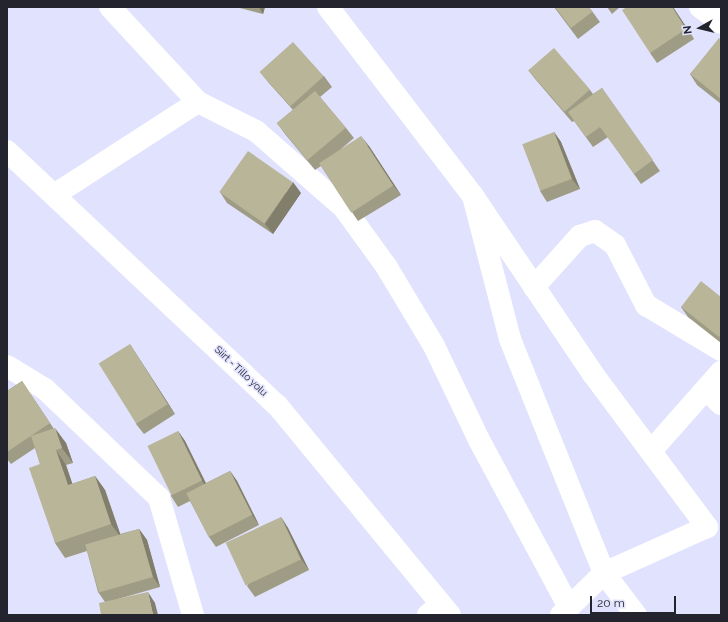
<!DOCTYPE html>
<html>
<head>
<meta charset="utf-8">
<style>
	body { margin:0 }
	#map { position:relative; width:728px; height:622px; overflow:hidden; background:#e1e2fe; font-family:Raleway,sans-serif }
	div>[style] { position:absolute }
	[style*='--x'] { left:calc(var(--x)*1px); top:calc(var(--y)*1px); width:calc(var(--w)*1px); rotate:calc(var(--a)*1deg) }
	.minor>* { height:22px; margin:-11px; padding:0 11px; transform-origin:11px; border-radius:11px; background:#fff }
	.major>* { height:22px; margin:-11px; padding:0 11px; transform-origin:11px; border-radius:11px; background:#fff }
	.wall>* { inset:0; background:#9e9c84 }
	.shaded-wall>* { inset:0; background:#817f6b }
	.building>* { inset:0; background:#b8b599; transform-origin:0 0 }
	span { translate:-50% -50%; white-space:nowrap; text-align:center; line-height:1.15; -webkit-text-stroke:3px #e1e2fe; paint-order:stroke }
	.street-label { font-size:10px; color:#24242e }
	.frame { position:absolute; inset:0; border:8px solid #24242e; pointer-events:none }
	.north { position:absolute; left:680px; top:8px; width:40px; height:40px; -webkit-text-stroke:3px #e1e2fe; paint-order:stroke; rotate:262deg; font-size:11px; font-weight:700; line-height:16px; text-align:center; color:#24242e }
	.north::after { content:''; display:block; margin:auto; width:14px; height:18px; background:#24242e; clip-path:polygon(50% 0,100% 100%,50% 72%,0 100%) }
	.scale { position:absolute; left:590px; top:596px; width:86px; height:18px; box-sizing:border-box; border:2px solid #24242e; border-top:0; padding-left:5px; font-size:12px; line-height:14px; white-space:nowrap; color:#24242e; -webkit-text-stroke:3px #e1e2fe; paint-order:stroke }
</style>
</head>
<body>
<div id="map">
	<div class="minor">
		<div style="--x:110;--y:7;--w:129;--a:47.2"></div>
		<div style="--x:198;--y:102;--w:65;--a:26.6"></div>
		<div style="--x:256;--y:131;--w:117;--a:41.2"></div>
		<div style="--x:344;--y:208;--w:72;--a:54.1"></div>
		<div style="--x:386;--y:266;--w:93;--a:59"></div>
		<div style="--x:434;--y:346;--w:104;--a:64.4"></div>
		<div style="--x:479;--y:440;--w:190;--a:61.7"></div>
		<div style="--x:328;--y:7;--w:238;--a:52.5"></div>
		<div style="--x:473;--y:196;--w:215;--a:56"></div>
		<div style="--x:593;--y:374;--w:191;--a:53.3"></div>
		<div style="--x:707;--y:527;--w:113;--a:155.9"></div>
		<div style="--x:604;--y:573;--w:252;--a:-111.9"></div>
		<div style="--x:510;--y:339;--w:148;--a:-104.5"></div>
		<div style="--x:700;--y:7;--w:26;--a:37"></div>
		<div style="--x:54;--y:195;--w:171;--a:-32.9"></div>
		<div style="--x:534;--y:287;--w:69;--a:-48"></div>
		<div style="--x:580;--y:236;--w:16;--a:-18"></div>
		<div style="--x:595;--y:231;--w:24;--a:35"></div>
		<div style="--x:615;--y:245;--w:68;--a:62.7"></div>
		<div style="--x:646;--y:305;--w:87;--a:31"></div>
		<div style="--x:7;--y:366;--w:44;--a:31.2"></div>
		<div style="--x:45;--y:389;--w:158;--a:43.7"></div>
		<div style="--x:159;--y:498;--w:122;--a:73.8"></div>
		<div style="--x:706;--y:389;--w:21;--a:45"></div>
		<div style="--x:651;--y:451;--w:106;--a:-48.5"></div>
		<div style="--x:428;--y:615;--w:17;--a:-40"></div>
		<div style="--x:561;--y:615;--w:60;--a:-44.3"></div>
		<div style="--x:604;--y:573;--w:53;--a:52.7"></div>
	</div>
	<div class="major">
		<div style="--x:7;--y:151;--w:371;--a:43.3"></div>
		<div style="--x:277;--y:405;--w:272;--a:50.5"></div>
	</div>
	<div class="wall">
		<div style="clip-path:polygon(236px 7px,265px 7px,263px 14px)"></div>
		<div style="clip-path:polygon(554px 7px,589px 7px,600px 22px,578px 39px)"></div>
		<div style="clip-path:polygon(607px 7px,620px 7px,612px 14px)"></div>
		<div style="clip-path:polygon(673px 7px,694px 39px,657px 63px,650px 53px)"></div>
		<div style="clip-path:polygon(721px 40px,721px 104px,697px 85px,690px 74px)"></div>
		<div style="clip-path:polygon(528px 70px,590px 90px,593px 94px,602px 88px,660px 171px,641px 184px,608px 137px,593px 147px,574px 121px,572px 122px,536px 80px)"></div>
		<div style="clip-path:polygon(260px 72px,324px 76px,332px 87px,320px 97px,346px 128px,354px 138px,341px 149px,369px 146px,401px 195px,358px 221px,321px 166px,315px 170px,285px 134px,277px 123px,293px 110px,268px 82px)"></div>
		<div style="clip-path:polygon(554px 132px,561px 142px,580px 189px,547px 202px,540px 191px)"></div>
		<div style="clip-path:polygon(220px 192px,301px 193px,273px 234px,227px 203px)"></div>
		<div style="clip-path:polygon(721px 297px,721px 343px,688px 317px,681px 307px)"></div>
		<div style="clip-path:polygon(130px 344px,137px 355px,175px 414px,144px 434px,136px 424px)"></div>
		<div style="clip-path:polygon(22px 381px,54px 429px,66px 443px,73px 463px,66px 465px,72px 484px,95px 476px,105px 490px,120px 534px,139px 529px,147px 540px,160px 587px,118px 599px,155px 603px,105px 602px,98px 592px,87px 551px,65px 558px,55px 543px,40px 464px,35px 448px,11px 464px,7px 459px,7px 391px)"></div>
		<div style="clip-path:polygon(178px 431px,185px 441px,206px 483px,230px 471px,237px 481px,259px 525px,216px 547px,209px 537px,190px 501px,178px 507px,171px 496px)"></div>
		<div style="clip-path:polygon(281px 517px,288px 528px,309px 570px,255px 597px,247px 586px)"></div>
	</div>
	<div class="shaded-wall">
		<div style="clip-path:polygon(259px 7px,265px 7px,263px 14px)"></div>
		<div style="clip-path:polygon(672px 7px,673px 7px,694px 39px,686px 29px)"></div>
		<div style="clip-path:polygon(554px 132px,561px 142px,580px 189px,572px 179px)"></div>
		<div style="clip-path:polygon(361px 136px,369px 146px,401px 195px,393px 185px)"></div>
		<div style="clip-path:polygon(293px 182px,301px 193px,273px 234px,265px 224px)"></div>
		<div style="clip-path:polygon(130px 344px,137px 355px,175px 414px,168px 404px)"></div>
		<div style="clip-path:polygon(55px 428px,66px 443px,73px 463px,62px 448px)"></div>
		<div style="clip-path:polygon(178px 431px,185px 441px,210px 492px,202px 481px)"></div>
		<div style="clip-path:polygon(56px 450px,66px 465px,78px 500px,68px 485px)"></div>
		<div style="clip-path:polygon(230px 471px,237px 481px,259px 525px,252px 515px)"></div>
		<div style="clip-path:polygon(95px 476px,105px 490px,122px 539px,111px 524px)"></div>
		<div style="clip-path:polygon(281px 517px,288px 528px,309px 570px,301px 559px)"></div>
		<div style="clip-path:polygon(139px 529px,147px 540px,160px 587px,153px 577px)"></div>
		<div style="clip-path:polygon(148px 592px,155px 603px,158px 615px,153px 615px)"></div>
	</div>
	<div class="building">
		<div style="clip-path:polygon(555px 7px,589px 7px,592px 12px,571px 28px)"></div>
		<div style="clip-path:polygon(627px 7px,672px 7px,686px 29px,650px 53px,622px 10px)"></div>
		<div style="clip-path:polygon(719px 38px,721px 40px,721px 99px,690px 74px)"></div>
		<div style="left:293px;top:42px;width:46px;height:45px;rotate:48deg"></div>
		<div style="left:554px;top:48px;width:55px;height:34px;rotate:49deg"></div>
		<div style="clip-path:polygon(602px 88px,653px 160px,634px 174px,600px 127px,586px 137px,568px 112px)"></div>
		<div style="left:315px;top:91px;width:48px;height:50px;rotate:50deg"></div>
		<div style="left:554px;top:132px;width:50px;height:34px;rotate:69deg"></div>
		<div style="left:361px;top:136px;width:59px;height:50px;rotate:57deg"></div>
		<div style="left:248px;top:151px;width:55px;height:50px;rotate:35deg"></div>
		<div style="clip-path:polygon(701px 281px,721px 297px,721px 335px,719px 337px,681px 307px)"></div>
		<div style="left:130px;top:344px;width:71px;height:37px;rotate:58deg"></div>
		<div style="clip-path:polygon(22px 381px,50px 423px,7px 452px,7px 391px)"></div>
		<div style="clip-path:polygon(55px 428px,62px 448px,56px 450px,68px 485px,95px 476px,111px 524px,55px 543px,29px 468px,40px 464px,31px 436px)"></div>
		<div style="left:178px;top:431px;width:55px;height:34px;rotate:64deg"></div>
		<div style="left:230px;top:471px;width:49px;height:49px;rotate:63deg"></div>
		<div style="left:281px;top:517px;width:47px;height:61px;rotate:65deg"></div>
		<div style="left:139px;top:529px;width:50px;height:56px;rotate:74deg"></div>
		<div style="clip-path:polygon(148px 592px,153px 615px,101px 615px,99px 603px)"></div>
	</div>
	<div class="street-label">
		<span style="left:241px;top:371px;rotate:43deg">Siirt - Tillo yolu</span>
	</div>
	<div class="frame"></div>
	<div class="north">N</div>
	<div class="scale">20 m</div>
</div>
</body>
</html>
